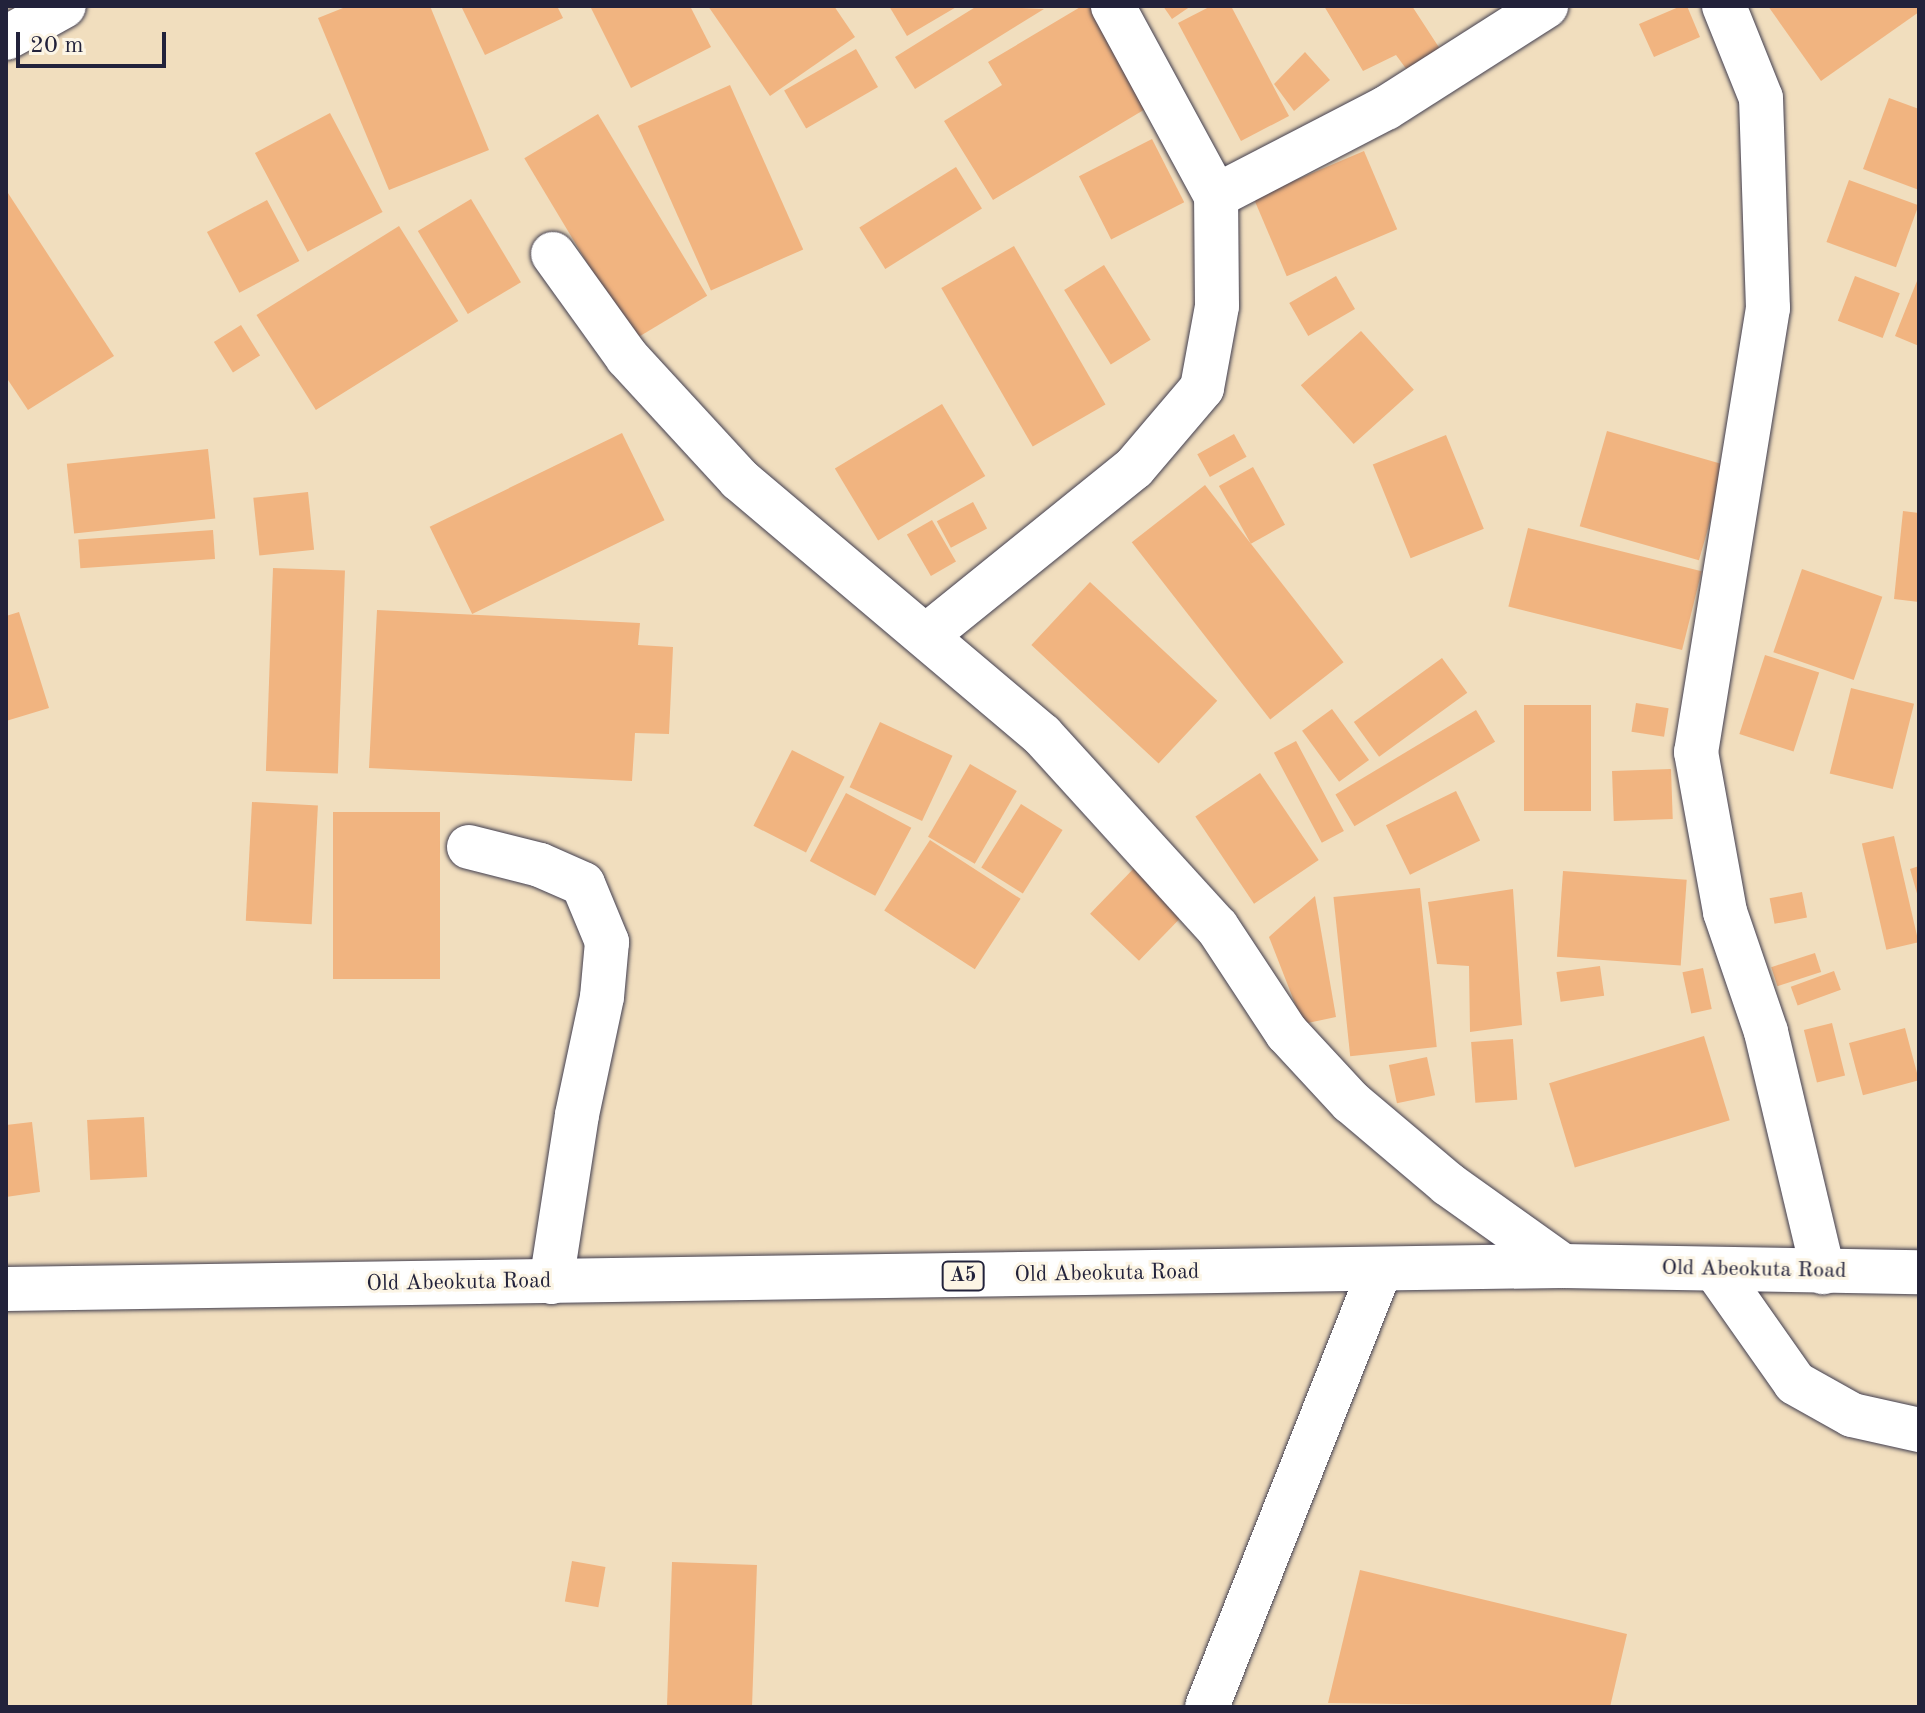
<!DOCTYPE html>
<html>
<head>
<meta charset="utf-8">
<style>
	body { margin:0 }
	#map { position:relative; width:1925px; height:1713px; overflow:hidden; background:#f1debe; font-family:"Old Standard TT",serif }
	div>[style] { position:absolute }
	[style*='--x'] { left:calc(var(--x)*1px); top:calc(var(--y)*1px); width:calc(var(--w)*1px); rotate:calc(var(--a)*1deg) }
	.building>* { inset:0; background:#f1b480; transform-origin:0 0 }
	.roads { filter:drop-shadow(0 0 2px #413e4f) drop-shadow(0 0 2px #413e4f) }
	.minor>* { height:44px; margin:-22px; padding:0 22px; transform-origin:22px; border-radius:22px; background:#fff }
	.highway>* { height:44px; margin:-22px; padding:0 22px; transform-origin:22px; border-radius:22px; background:#fff }
	span { translate:-50% -50%; white-space:nowrap; text-align:center; line-height:1.15; -webkit-text-stroke:6px #fcf5e5; paint-order:stroke }
	.shield-label span { padding:2px 6px; background:#fcf5e5; border:2px solid; border-radius:6px; -webkit-text-stroke-width:0 }
	.shield-label { font-size:20px; color:#22223b; font-weight:700 }
	.street-label { font-size:22px; color:#22223b }
	.frame { position:absolute; inset:0; border:8px solid #22223b; pointer-events:none }
	.scale { position:absolute; left:16px; top:32px; width:150px; height:36px; box-sizing:border-box; border:4px solid #22223b; border-top:0; padding-left:10px; font-size:24px; line-height:28px; white-space:nowrap; color:#22223b; -webkit-text-stroke:6px #fcf5e5; paint-order:stroke }
</style>
</head>
<body>
<div id="map">
	<div class="building">
		<div style="clip-path:polygon(348px 6px,430px 6px,489px 150px,389px 190px,318px 18px)"></div>
		<div style="clip-path:polygon(461px 6px,557px 6px,563px 18px,485px 55px)"></div>
		<div style="clip-path:polygon(590px 6px,690px 6px,711px 47px,631px 88px)"></div>
		<div style="clip-path:polygon(708px 6px,834px 6px,855px 37px,770px 96px)"></div>
		<div style="clip-path:polygon(889px 6px,958px 6px,907px 36px)"></div>
		<div style="clip-path:polygon(977px 6px,1044px 9px,915px 89px,895px 57px)"></div>
		<div style="clip-path:polygon(1082px 6px,1092px 6px,1152px 105px,993px 200px,944px 121px,1002px 85px,988px 62px)"></div>
		<div style="clip-path:polygon(1163px 6px,1191px 6px,1172px 19px)"></div>
		<div style="clip-path:polygon(1211px 6px,1231px 6px,1289px 116px,1241px 141px,1178px 23px)"></div>
		<div style="clip-path:polygon(1324px 6px,1412px 6px,1440px 49px,1407px 70px,1396px 55px,1363px 71px)"></div>
		<div style="clip-path:polygon(1681px 6px,1687px 6px,1700px 37px,1654px 57px,1639px 24px)"></div>
		<div style="clip-path:polygon(1768px 6px,1919px 6px,1919px 12px,1821px 81px)"></div>
		<div style="left:856px;top:49px;width:44px;height:83px;rotate:60deg"></div>
		<div style="clip-path:polygon(1305px 52px,1330px 80px,1294px 111px,1274px 84px)"></div>
		<div style="left:730px;top:85px;width:180px;height:101px;rotate:66deg"></div>
		<div style="clip-path:polygon(1889px 98px,1919px 109px,1919px 190px,1863px 169px)"></div>
		<div style="left:330px;top:113px;width:112px;height:85px;rotate:62deg"></div>
		<div style="left:598px;top:114px;width:212px;height:86px;rotate:59deg"></div>
		<div style="left:1152px;top:139px;width:71px;height:82px;rotate:63deg"></div>
		<div style="left:1364px;top:151px;width:85px;height:120px;rotate:67deg"></div>
		<div style="left:956px;top:167px;width:49px;height:114px;rotate:58deg"></div>
		<div style="left:1849px;top:180px;width:74px;height:66px;rotate:20deg"></div>
		<div style="clip-path:polygon(6px 190px,114px 356px,28px 410px,6px 377px)"></div>
		<div style="left:471px;top:199px;width:97px;height:62px;rotate:59deg"></div>
		<div style="left:267px;top:200px;width:69px;height:68px;rotate:62deg"></div>
		<div style="left:399px;top:226px;width:112px;height:168px;rotate:58deg"></div>
		<div style="left:1014px;top:246px;width:183px;height:84px;rotate:60deg"></div>
		<div style="left:1104px;top:265px;width:88px;height:47px;rotate:58deg"></div>
		<div style="left:1336px;top:276px;width:38px;height:54px;rotate:60deg"></div>
		<div style="left:1855px;top:276px;width:48px;height:48px;rotate:21deg"></div>
		<div style="clip-path:polygon(1919px 276px,1919px 346px,1895px 336px)"></div>
		<div style="left:241px;top:325px;width:36px;height:32px;rotate:58deg"></div>
		<div style="left:1361px;top:331px;width:79px;height:81px;rotate:48deg"></div>
		<div style="left:942px;top:404px;width:84px;height:125px;rotate:59deg"></div>
		<div style="left:1607px;top:431px;width:124px;height:99px;rotate:16deg"></div>
		<div style="left:622px;top:433px;width:97px;height:214px;rotate:64deg"></div>
		<div style="left:1234px;top:434px;width:26px;height:42px;rotate:61deg"></div>
		<div style="left:1446px;top:435px;width:101px;height:79px;rotate:68deg"></div>
		<div style="left:208px;top:449px;width:70px;height:142px;rotate:84deg"></div>
		<div style="left:1253px;top:467px;width:66px;height:39px;rotate:61deg"></div>
		<div style="left:1205px;top:485px;width:225px;height:93px;rotate:52deg"></div>
		<div style="left:308px;top:492px;width:58px;height:55px;rotate:84deg"></div>
		<div style="left:973px;top:502px;width:30px;height:41px;rotate:62deg"></div>
		<div style="clip-path:polygon(1903px 511px,1919px 513px,1919px 602px,1894px 599px)"></div>
		<div style="left:932px;top:520px;width:48px;height:29px;rotate:60deg"></div>
		<div style="left:1528px;top:528px;width:179px;height:81px;rotate:14deg"></div>
		<div style="left:213px;top:530px;width:29px;height:135px;rotate:86deg"></div>
		<div style="left:273px;top:568px;width:72px;height:203px;rotate:2deg"></div>
		<div style="left:1802px;top:569px;width:85px;height:88px;rotate:19deg"></div>
		<div style="left:1090px;top:582px;width:174px;height:86px;rotate:43deg"></div>
		<div style="clip-path:polygon(377px 610px,640px 623px,638px 645px,673px 647px,669px 734px,635px 733px,632px 781px,369px 768px)"></div>
		<div style="clip-path:polygon(19px 612px,49px 708px,6px 721px,6px 616px)"></div>
		<div style="left:1765px;top:655px;width:57px;height:83px;rotate:18deg"></div>
		<div style="left:1442px;top:658px;width:43px;height:109px;rotate:54deg"></div>
		<div style="left:1851px;top:688px;width:65px;height:88px;rotate:14deg"></div>
		<div style="left:1636px;top:703px;width:33px;height:29px;rotate:9deg"></div>
		<div style="left:1591px;top:705px;width:106px;height:67px;rotate:90deg"></div>
		<div style="left:1332px;top:709px;width:63px;height:37px;rotate:54deg"></div>
		<div style="left:1476px;top:710px;width:37px;height:164px;rotate:59deg"></div>
		<div style="left:880px;top:722px;width:80px;height:72px;rotate:25deg"></div>
		<div style="left:1296px;top:741px;width:102px;height:25px;rotate:62deg"></div>
		<div style="left:792px;top:750px;width:59px;height:85px;rotate:27deg"></div>
		<div style="left:970px;top:764px;width:54px;height:84px;rotate:30deg"></div>
		<div style="left:1671px;top:769px;width:50px;height:59px;rotate:88deg"></div>
		<div style="left:1260px;top:773px;width:105px;height:78px;rotate:56deg"></div>
		<div style="left:1456px;top:791px;width:55px;height:78px;rotate:64deg"></div>
		<div style="left:846px;top:793px;width:74px;height:77px;rotate:28deg"></div>
		<div style="left:252px;top:802px;width:66px;height:119px;rotate:3deg"></div>
		<div style="left:1021px;top:804px;width:49px;height:75px;rotate:32deg"></div>
		<div style="left:440px;top:812px;width:167px;height:107px;rotate:90deg"></div>
		<div style="left:1894px;top:836px;width:109px;height:33px;rotate:77deg"></div>
		<div style="left:930px;top:840px;width:108px;height:84px;rotate:33deg"></div>
		<div style="left:1138px;top:864px;width:68px;height:69px;rotate:44deg"></div>
		<div style="clip-path:polygon(1919px 866px,1919px 897px,1918px 897px,1910px 869px)"></div>
		<div style="left:1563px;top:871px;width:124px;height:86px;rotate:4deg"></div>
		<div style="left:1420px;top:888px;width:160px;height:87px;rotate:84deg"></div>
		<div style="clip-path:polygon(1513px 889px,1522px 1025px,1470px 1032px,1469px 966px,1437px 964px,1428px 902px)"></div>
		<div style="left:1802px;top:892px;width:26px;height:33px;rotate:79deg"></div>
		<div style="clip-path:polygon(1315px 896px,1336px 1017px,1303px 1024px,1269px 937px)"></div>
		<div style="left:1815px;top:953px;width:20px;height:46px;rotate:72deg"></div>
		<div style="left:1600px;top:966px;width:30px;height:44px;rotate:82deg"></div>
		<div style="left:1703px;top:968px;width:42px;height:21px;rotate:78deg"></div>
		<div style="left:1834px;top:971px;width:20px;height:46px;rotate:70deg"></div>
		<div style="left:1832px;top:1023px;width:54px;height:29px;rotate:76deg"></div>
		<div style="left:1905px;top:1028px;width:54px;height:58px;rotate:75deg"></div>
		<div style="left:1704px;top:1036px;width:88px;height:162px;rotate:73deg"></div>
		<div style="left:1513px;top:1039px;width:61px;height:42px;rotate:86deg"></div>
		<div style="left:1427px;top:1057px;width:39px;height:39px;rotate:78deg"></div>
		<div style="left:144px;top:1117px;width:60px;height:57px;rotate:87deg"></div>
		<div style="clip-path:polygon(32px 1122px,40px 1192px,6px 1197px,6px 1125px)"></div>
		<div style="left:572px;top:1561px;width:34px;height:41px;rotate:10deg"></div>
		<div style="left:672px;top:1562px;width:85px;height:145px;rotate:2deg"></div>
		<div style="clip-path:polygon(1360px 1570px,1627px 1634px,1610px 1707px,1328px 1703px)"></div>
	</div>
	<div class="roads">
		<div class="minor">
			<div style="--x:1724;--y:6;--w:99;--a:68.1"></div>
			<div style="--x:1761;--y:98;--w:210;--a:88.1"></div>
			<div style="--x:1768;--y:308;--w:450;--a:99.2"></div>
			<div style="--x:1696;--y:752;--w:163;--a:79.7"></div>
			<div style="--x:1725;--y:912;--w:127;--a:71.1"></div>
			<div style="--x:1766;--y:1032;--w:247;--a:76.6"></div>
			<div style="--x:6;--y:38;--w:66;--a:-28.9"></div>
			<div style="--x:1216;--y:196;--w:191;--a:-27.4"></div>
			<div style="--x:1386;--y:108;--w:190;--a:-32.5"></div>
			<div style="--x:553;--y:254;--w:127;--a:54.3"></div>
			<div style="--x:627;--y:357;--w:166;--a:47.4"></div>
			<div style="--x:739;--y:479;--w:397;--a:40.2"></div>
			<div style="--x:1042;--y:735;--w:260;--a:47.7"></div>
			<div style="--x:1217;--y:927;--w:127;--a:56.6"></div>
			<div style="--x:1287;--y:1033;--w:94;--a:47.2"></div>
			<div style="--x:1351;--y:1102;--w:127;--a:40.2"></div>
			<div style="--x:1448;--y:1184;--w:141;--a:35.5"></div>
			<div style="--x:927;--y:635;--w:266;--a:-38.9"></div>
			<div style="--x:1134;--y:468;--w:105;--a:-49.6"></div>
			<div style="--x:1202;--y:388;--w:83;--a:-79.6"></div>
			<div style="--x:1217;--y:306;--w:110;--a:-90.5"></div>
			<div style="--x:1216;--y:196;--w:216;--a:-118.5"></div>
			<div style="--x:469;--y:847;--w:73;--a:14.2"></div>
			<div style="--x:540;--y:865;--w:47;--a:23.8"></div>
			<div style="--x:583;--y:884;--w:63;--a:67.5"></div>
			<div style="--x:607;--y:942;--w:55;--a:95.2"></div>
			<div style="--x:602;--y:997;--w:121;--a:102"></div>
			<div style="--x:577;--y:1115;--w:169;--a:98.8"></div>
			<div style="--x:1715;--y:1269;--w:139;--a:54.9"></div>
			<div style="--x:1795;--y:1383;--w:65;--a:29.3"></div>
			<div style="--x:1852;--y:1415;--w:69;--a:12.6"></div>
			<div style="--x:1207;--y:1707;--w:470;--a:-68.4"></div>
		</div>
		<div class="highway">
			<div style="--x:6;--y:1289;--w:1557;--a:-0.85"></div>
			<div style="--x:1563;--y:1266;--w:356;--a:1"></div>
		</div>
	</div>
	<div class="shield-label">
		<span style="left:963px;top:1276px">A5</span>
	</div>
	<div class="street-label">
		<span style="left:1754px;top:1270px;rotate:1deg">Old Abeokuta Road</span>
		<span style="left:1107px;top:1274px;rotate:-1deg">Old Abeokuta Road</span>
		<span style="left:459px;top:1283px;rotate:-1deg">Old Abeokuta Road</span>
	</div>
	<div class="frame"></div>
	<div class="scale">20 m</div>
</div>
</body>
</html>
